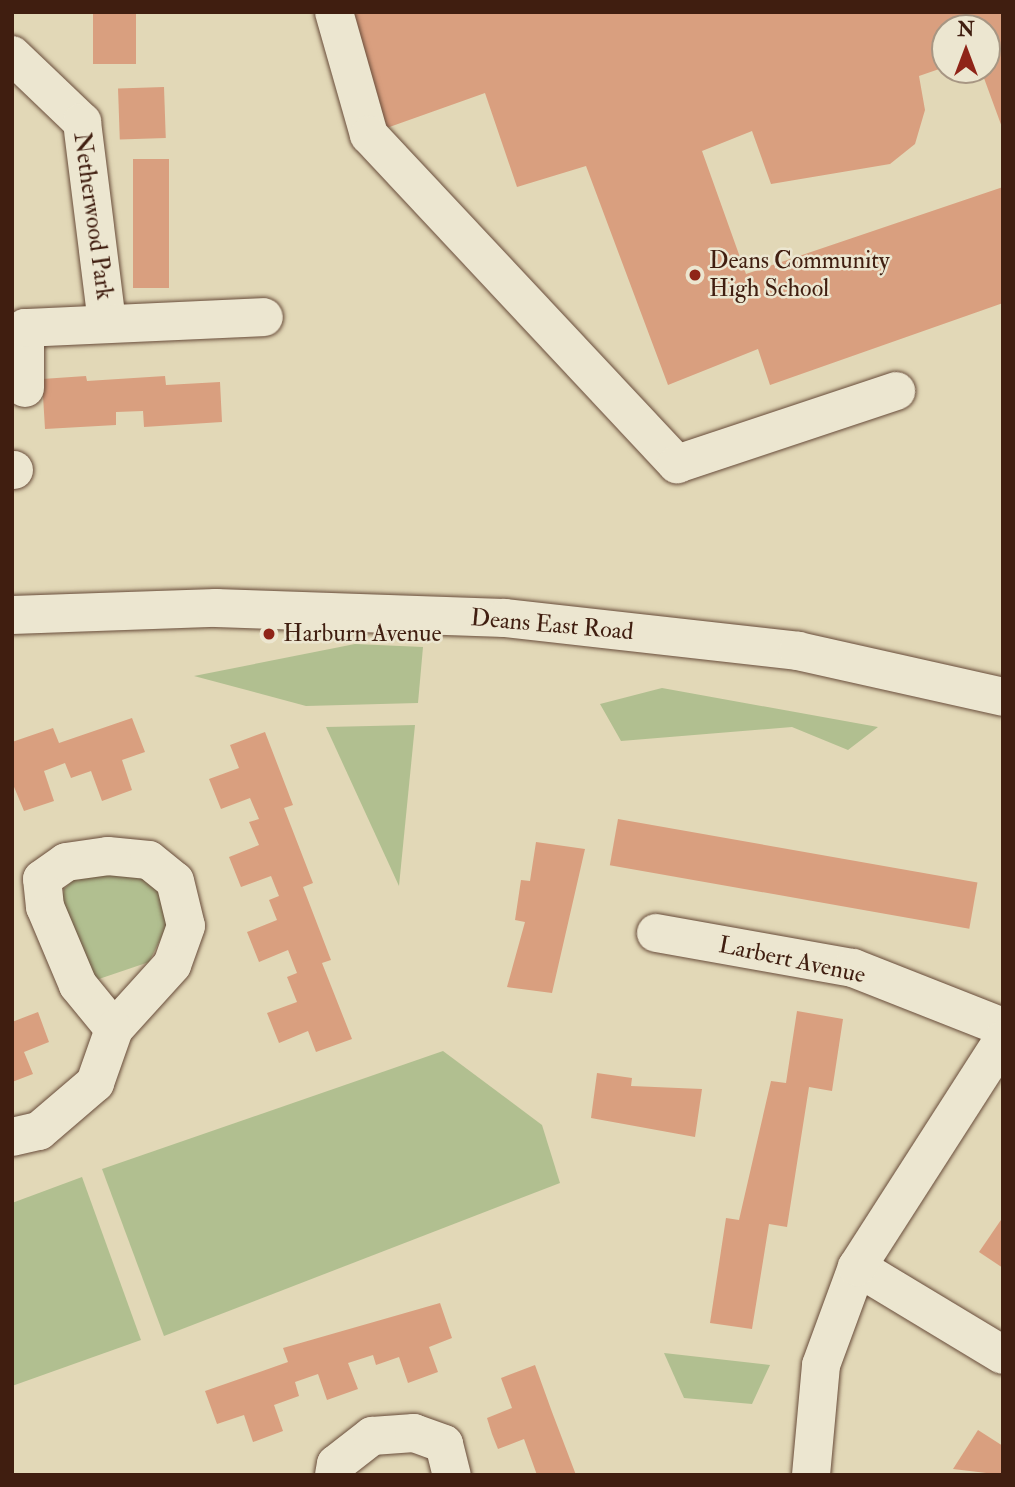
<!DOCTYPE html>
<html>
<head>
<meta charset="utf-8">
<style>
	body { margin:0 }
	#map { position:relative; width:1015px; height:1487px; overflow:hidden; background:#e2d8b7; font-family:"IM FELL Double Pica",serif }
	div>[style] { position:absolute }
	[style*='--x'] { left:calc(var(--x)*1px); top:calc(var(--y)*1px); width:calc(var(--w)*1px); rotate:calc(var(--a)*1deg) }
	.green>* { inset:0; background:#b1bf90 }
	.building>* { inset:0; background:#d99f7f; transform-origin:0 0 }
	.roads { filter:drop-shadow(0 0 2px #684c3a) drop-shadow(0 0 2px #684c3a) }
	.minor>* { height:38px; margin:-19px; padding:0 19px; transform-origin:19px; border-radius:19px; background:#ece6d0 }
	.dots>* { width:19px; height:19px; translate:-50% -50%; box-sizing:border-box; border:4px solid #ece6d0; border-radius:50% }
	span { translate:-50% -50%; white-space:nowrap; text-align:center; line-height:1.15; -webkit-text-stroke:5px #ece6d0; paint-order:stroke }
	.street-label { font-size:24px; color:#401e10 }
	.poi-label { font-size:24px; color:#401e10 }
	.left { translate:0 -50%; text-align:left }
	.frame { position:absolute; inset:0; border:14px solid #401e10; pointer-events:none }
	.north { position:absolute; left:931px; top:14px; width:70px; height:70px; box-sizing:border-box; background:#ece6d0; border:2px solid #a79683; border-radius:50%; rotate:0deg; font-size:19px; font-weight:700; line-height:28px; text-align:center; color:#401e10 }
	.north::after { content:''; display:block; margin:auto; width:24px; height:32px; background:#8f2418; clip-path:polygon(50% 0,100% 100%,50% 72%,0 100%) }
</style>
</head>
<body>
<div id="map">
	<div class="green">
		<div style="clip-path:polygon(355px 644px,423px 647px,418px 703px,306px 706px,194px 676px)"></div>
		<div style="clip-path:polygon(662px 688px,878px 727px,848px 750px,792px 727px,621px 741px,600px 704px)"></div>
		<div style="clip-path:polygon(415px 725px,399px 886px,326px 727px)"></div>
		<div style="clip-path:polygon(79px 874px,140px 874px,163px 893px,169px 922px,149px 962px,93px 981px,62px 900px,64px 889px)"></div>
		<div style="clip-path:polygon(443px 1051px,542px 1125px,560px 1183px,164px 1336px,102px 1169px)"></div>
		<div style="clip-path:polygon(82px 1177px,141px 1340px,12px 1386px,12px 1203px)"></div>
		<div style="clip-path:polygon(664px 1353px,770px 1365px,752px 1404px,684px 1398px)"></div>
	</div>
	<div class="building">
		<div style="left:93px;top:12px;width:43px;height:52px"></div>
		<div style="clip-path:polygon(359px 12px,1003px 12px,1003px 130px,981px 70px,987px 70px,987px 28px,945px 28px,945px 67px,919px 76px,925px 110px,915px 144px,890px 164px,771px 184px,752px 131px,702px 151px,746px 274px,1003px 187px,1003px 303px,770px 385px,758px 349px,668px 385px,586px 166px,517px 187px,485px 93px,381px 130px,347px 16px)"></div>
		<div style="left:164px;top:87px;width:51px;height:46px;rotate:88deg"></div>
		<div style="left:169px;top:159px;width:129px;height:36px;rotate:90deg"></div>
		<div style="clip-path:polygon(86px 376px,87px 381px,165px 376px,166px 385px,220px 382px,222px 422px,144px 427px,143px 411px,116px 412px,116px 425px,45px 429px,42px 379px)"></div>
		<div style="clip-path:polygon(132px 718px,145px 752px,122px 760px,132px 790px,102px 801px,91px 771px,71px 778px,65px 763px,44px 771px,54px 801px,24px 811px,12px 782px,12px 742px,53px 728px,59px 743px)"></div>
		<div style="clip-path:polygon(265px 732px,293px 805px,284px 808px,313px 883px,303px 887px,331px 960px,322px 963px,352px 1039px,316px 1052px,308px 1031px,279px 1043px,267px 1013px,297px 1002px,287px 977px,297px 973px,288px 950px,259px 962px,247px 932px,277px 920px,269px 900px,279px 896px,271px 876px,241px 887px,229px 857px,259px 845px,249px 822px,259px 819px,250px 798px,221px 809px,209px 779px,239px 768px,230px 745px)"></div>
		<div style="left:618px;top:819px;width:365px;height:47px;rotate:10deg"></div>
		<div style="clip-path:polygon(536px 842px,585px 849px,552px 993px,507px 987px,525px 922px,515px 920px,521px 880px,530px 881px)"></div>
		<div style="clip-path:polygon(797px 1011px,843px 1019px,832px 1091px,809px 1087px,787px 1227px,769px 1224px,752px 1329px,710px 1323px,726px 1218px,739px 1220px,771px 1081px,786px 1083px)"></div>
		<div style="clip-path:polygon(38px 1012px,49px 1042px,24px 1052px,33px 1074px,12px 1082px,12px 1022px)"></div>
		<div style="clip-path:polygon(597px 1073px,632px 1078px,631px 1086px,702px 1089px,695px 1137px,591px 1118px)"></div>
		<div style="clip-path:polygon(1003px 1217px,1003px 1268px,979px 1252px)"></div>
		<div style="clip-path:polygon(440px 1303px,452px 1338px,429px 1347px,438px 1372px,408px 1383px,399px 1357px,376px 1365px,373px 1355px,348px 1363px,358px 1389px,327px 1400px,318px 1374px,295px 1382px,299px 1396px,274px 1405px,283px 1431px,253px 1442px,244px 1415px,217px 1424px,205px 1391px,288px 1362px,283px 1348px)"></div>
		<div style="clip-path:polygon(535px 1365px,552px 1412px,576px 1475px,537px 1475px,524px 1439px,498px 1449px,492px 1434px,487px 1418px,512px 1408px,501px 1378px)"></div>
		<div style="clip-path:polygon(978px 1430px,1003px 1446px,1003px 1475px,953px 1469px)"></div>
	</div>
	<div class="roads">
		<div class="minor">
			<div style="--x:334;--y:12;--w:128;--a:74.1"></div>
			<div style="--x:369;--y:135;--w:451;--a:46.9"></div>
			<div style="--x:677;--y:464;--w:231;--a:-18.4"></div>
			<div style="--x:12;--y:55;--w:97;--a:43.7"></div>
			<div style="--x:82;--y:122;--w:202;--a:82.9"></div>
			<div style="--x:25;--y:388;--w:60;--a:-90"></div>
			<div style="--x:25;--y:328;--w:239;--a:-2.6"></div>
			<div style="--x:12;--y:470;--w:2;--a:0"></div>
			<div style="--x:12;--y:615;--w:204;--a:-2"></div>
			<div style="--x:216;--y:608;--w:289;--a:2"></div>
			<div style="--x:505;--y:618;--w:295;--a:6.4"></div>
			<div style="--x:798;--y:651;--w:210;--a:12.6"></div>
			<div style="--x:108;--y:856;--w:41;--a:5.6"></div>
			<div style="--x:149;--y:860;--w:33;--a:39"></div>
			<div style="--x:175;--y:881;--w:46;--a:76.3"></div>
			<div style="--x:186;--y:926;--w:41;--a:109.7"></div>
			<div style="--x:172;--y:965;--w:86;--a:132.2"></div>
			<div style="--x:114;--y:1029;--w:57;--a:-129.3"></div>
			<div style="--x:78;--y:985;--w:85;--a:-112.9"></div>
			<div style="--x:45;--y:907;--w:28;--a:-96"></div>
			<div style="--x:42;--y:879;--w:29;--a:-35"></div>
			<div style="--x:66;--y:862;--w:42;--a:-8.1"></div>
			<div style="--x:656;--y:933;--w:200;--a:10.1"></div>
			<div style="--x:853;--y:968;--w:161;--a:21.5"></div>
			<div style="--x:12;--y:1137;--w:28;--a:-13"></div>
			<div style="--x:39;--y:1131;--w:74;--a:-40.6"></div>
			<div style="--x:95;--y:1083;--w:57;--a:-70.6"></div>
			<div style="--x:857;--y:1267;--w:170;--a:31.1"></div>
			<div style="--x:334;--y:1475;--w:11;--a:-80"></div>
			<div style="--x:336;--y:1464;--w:46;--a:-37.9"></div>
			<div style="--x:372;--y:1436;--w:42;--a:-4.1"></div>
			<div style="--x:414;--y:1433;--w:32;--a:20"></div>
			<div style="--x:444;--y:1444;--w:32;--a:76"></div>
			<div style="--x:811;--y:1475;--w:110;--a:-84.8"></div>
			<div style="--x:821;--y:1365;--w:104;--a:-69.8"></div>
			<div style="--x:857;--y:1267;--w:270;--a:-57.3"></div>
		</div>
	</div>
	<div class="dots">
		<div style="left:695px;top:275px;background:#8f2418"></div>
		<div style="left:269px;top:634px;background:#8f2418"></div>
	</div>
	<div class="street-label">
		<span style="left:93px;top:216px;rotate:82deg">Netherwood Park</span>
		<span style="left:552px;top:625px;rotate:5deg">Deans East Road</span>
		<span style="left:792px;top:960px;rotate:12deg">Larbert Avenue</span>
	</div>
	<div class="poi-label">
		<span class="left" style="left:709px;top:275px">Deans Community<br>High School</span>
		<span class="left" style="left:283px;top:634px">Harburn Avenue</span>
	</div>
	<div class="frame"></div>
	<div class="north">N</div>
</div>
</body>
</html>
